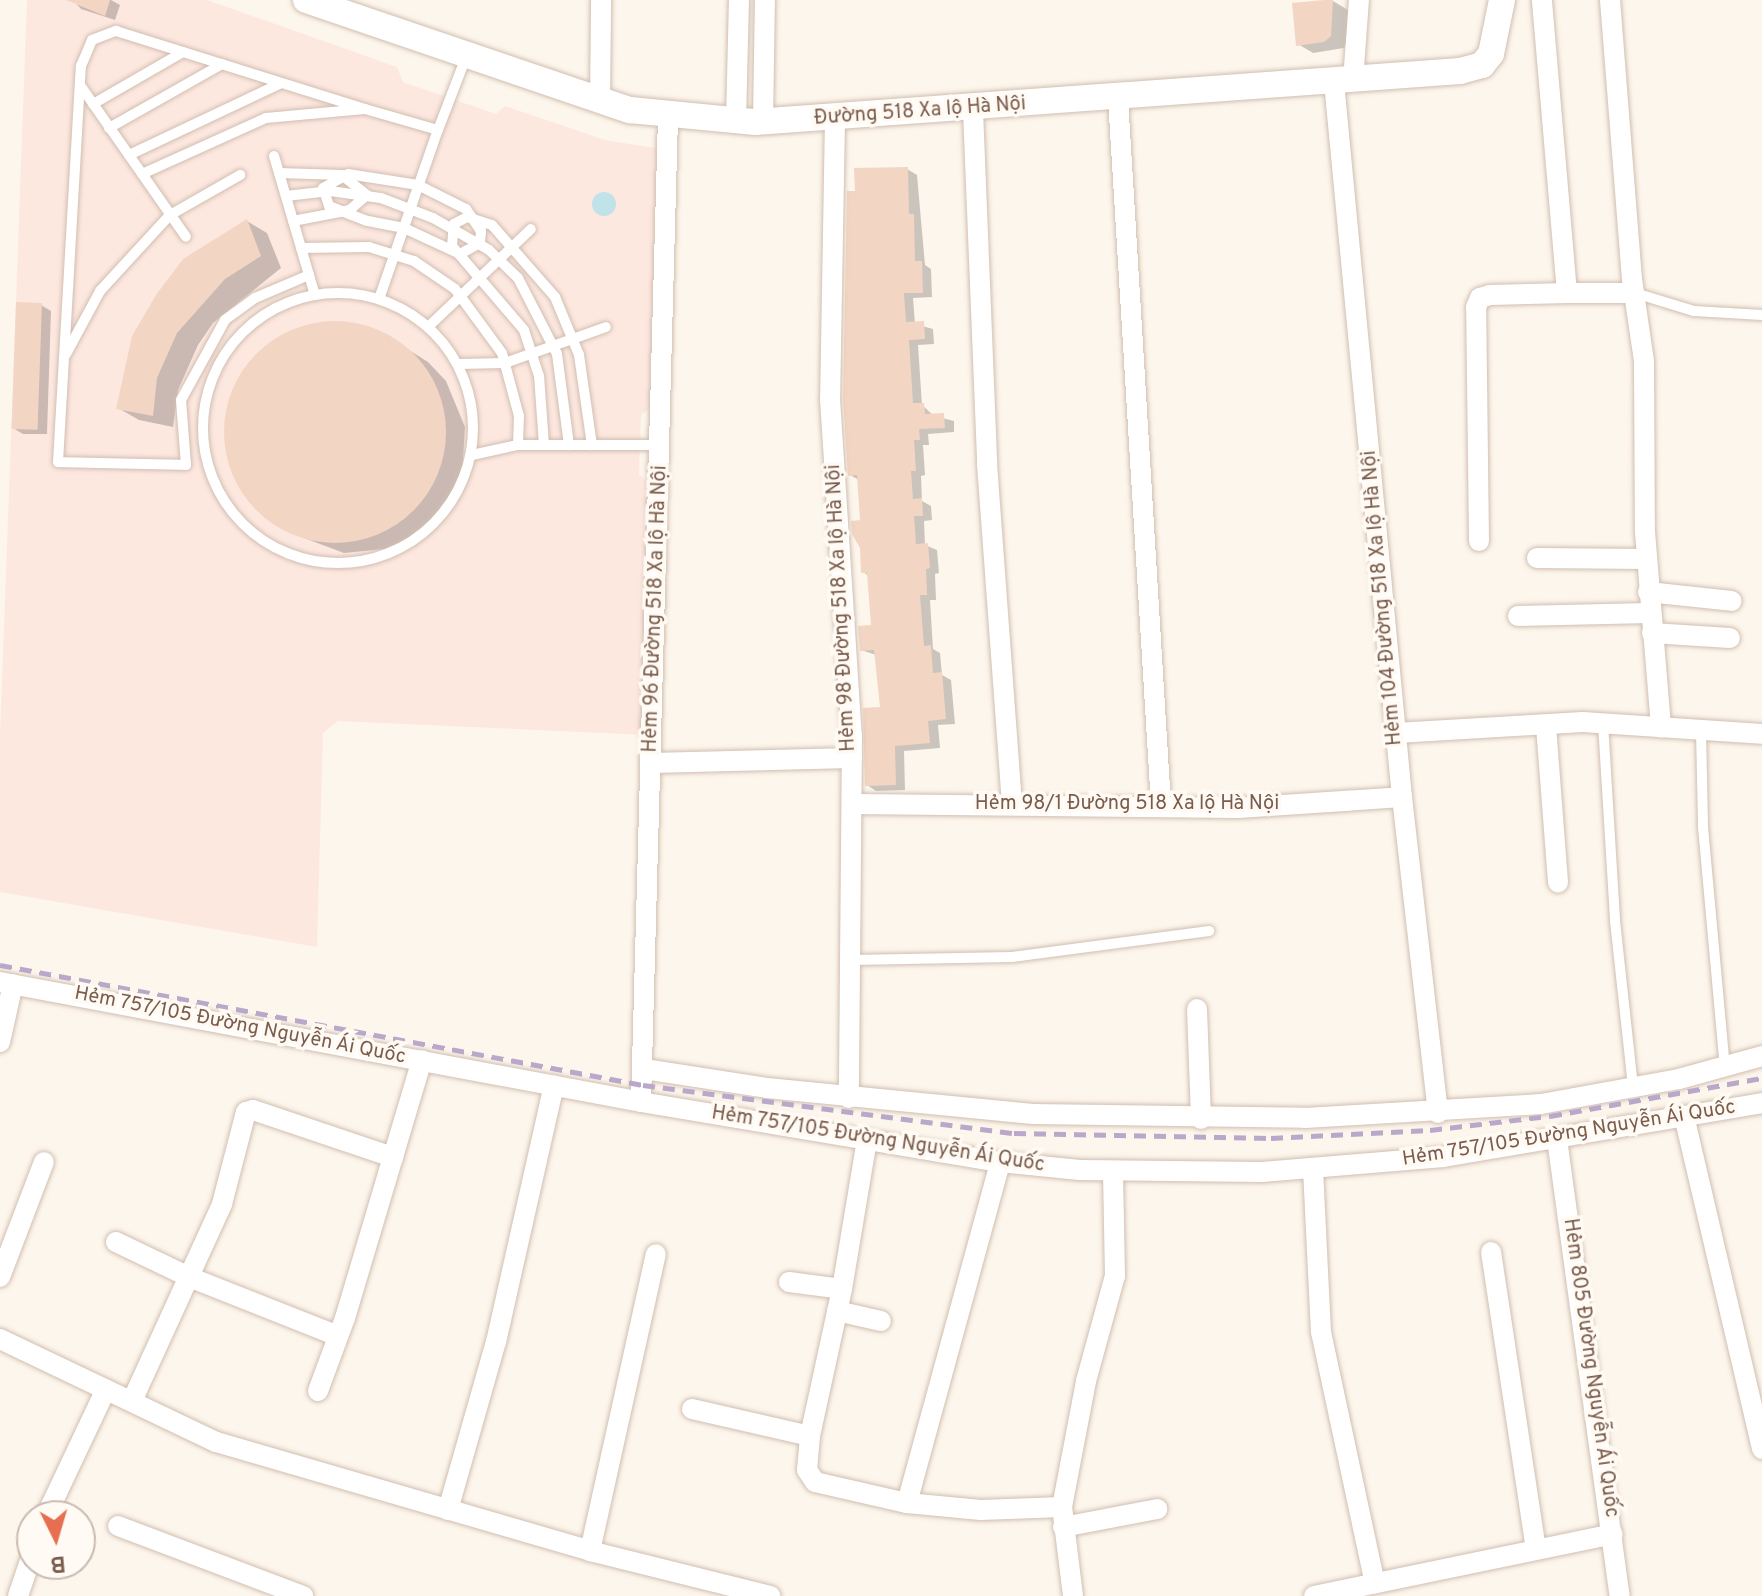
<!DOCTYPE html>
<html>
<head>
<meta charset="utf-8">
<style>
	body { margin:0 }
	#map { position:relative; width:1762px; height:1596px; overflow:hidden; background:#fdf6ec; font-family:Overpass,sans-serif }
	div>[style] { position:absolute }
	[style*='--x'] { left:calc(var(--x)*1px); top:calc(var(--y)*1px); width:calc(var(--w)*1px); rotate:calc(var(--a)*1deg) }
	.commercial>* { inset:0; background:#fde8e0 }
	.water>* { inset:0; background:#bfe3e8 }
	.round { border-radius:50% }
	.shadow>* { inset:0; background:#0003 }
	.building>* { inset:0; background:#f3d5c3; transform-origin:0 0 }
	.roads { filter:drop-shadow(0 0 2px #d1beb0) drop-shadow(0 0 2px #d1beb0) }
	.service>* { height:10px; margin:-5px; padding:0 5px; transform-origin:5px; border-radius:5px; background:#fff }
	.service>.ring { margin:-5px; padding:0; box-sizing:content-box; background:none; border:10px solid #fff; border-radius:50% }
	.minor>* { height:20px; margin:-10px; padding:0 10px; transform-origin:10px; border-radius:10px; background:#fff }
	.tertiary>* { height:26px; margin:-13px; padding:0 13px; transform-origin:13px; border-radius:13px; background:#fff }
	.rail>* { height:5px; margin-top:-2.5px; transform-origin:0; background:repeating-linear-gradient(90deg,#b9a8c9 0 12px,transparent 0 20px) }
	span { translate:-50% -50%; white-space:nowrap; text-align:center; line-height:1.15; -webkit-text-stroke:7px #fffaf3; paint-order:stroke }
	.street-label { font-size:20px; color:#7a5c4d }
	.north { position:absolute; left:16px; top:1500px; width:80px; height:80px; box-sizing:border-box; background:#fffaf3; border:2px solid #cabbb1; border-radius:50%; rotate:175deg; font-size:22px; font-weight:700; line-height:32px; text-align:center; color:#7a5c4d }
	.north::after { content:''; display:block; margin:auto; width:28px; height:36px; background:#e76f51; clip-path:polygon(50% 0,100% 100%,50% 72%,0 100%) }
</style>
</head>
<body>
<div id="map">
	<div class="commercial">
		<div style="clip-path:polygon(27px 0,207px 0,397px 67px,403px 82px,496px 114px,505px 106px,605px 140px,661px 149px,654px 405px,641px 415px,639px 474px,650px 485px,645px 735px,338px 721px,323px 733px,317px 947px,0 892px,0 736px)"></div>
	</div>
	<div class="water">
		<div class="round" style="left:592px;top:192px;width:24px;height:24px"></div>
	</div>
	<div class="shadow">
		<div style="clip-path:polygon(73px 0,111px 0,120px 5px,115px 20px,81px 9px)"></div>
		<div style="clip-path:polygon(1333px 1px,1348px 10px,1349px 37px,1344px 48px,1313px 53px,1298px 44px)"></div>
		<div style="clip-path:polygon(907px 169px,917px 175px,925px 265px,931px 269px,932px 297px,913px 298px,915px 324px,933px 329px,934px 344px,918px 345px,922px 405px,934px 416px,954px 421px,954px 432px,928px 434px,929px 445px,923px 445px,925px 475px,921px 476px,922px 501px,931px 506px,932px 520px,924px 521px,925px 545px,937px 550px,939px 573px,935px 574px,936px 600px,930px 600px,933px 649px,940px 653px,942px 675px,951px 680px,955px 724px,938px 725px,940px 748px,904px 751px,905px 790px,876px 791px,867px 785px,882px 709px,876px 655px,861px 650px,874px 627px,869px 576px,863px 572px,859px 480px,850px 475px,857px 193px)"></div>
		<div style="clip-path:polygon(247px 221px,267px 233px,281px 268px,213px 323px,198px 345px,178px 390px,173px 427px,139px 420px,118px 408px)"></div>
		<div style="clip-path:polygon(41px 305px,51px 311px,47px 434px,23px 434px,13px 428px)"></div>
		<div style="clip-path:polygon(336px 323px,385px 335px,428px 362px,446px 381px,465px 427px,462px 477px,436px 520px,394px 548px,344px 553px,296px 535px,255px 506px,230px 462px,227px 412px,234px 388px,265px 348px,286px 334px)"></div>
	</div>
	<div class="building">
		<div style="clip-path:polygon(66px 0,110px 0,105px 16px)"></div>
		<div style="clip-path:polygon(1324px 0,1333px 0,1331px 36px,1324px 42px,1296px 46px,1292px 3px)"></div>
		<div style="clip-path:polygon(908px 167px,909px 214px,914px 214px,915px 261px,922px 261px,923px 293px,904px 293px,906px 322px,924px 321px,925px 339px,909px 340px,913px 403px,924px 403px,925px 414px,944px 413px,945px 428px,919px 429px,920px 440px,914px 440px,916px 471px,911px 471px,913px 499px,922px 498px,923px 516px,914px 516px,916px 544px,928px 543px,930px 568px,926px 569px,927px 595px,920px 595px,924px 646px,931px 645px,933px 673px,942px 672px,946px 719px,928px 721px,930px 743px,895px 746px,896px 785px,865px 786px,863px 708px,880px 707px,874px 650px,860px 651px,858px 626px,871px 625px,867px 573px,861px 573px,860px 548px,852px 534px,851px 521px,860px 520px,857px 475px,848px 476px,843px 399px,847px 191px,855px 191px,854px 168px)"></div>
		<div style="clip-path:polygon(247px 219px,261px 256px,225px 279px,177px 333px,157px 378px,153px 416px,116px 409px,132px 336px,156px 295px,183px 259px)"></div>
		<div style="left:16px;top:302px;width:26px;height:127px;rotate:2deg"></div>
		<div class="round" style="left:224px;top:321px;width:222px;height:222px"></div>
	</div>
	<div class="roads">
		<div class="service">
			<div style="--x:80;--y:85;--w:185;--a:55.1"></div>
			<div style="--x:93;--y:104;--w:104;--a:-30"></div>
			<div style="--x:109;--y:128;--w:130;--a:-29.5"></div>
			<div style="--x:129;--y:155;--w:168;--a:-25.3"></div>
			<div style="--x:274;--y:156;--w:145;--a:73.6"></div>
			<div style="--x:279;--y:173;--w:63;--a:1.8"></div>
			<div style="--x:342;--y:175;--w:32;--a:39"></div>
			<div style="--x:367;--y:195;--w:23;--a:139"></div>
			<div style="--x:350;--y:210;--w:58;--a:169.1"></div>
			<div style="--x:142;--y:174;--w:136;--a:-24.3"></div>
			<div style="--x:266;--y:118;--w:99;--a:-5.2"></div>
			<div style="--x:365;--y:109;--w:76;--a:16"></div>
			<div style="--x:438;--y:130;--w:78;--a:-69"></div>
			<div style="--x:348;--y:174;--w:71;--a:8.9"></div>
			<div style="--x:418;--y:185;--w:54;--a:26.6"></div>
			<div style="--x:466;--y:209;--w:27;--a:56"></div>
			<div style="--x:481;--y:231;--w:12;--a:95"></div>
			<div style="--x:480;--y:243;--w:23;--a:151"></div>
			<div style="--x:460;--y:254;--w:62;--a:-155.1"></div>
			<div style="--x:404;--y:228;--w:38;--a:-169"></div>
			<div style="--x:367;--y:221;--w:41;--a:-158.5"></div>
			<div style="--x:329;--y:206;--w:19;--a:-108"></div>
			<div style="--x:323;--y:188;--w:29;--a:-29"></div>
			<div style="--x:286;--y:196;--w:44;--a:-6.5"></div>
			<div style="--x:330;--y:191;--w:51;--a:7.8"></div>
			<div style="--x:381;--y:198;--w:56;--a:21"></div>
			<div style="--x:433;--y:218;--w:64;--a:29.7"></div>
			<div style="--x:489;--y:250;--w:40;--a:44"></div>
			<div style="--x:518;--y:278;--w:85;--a:62.8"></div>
			<div style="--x:557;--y:354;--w:92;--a:82.5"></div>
			<div style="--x:301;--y:248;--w:68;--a:-0.8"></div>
			<div style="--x:369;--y:247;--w:47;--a:17.3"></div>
			<div style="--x:414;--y:261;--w:50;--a:34.3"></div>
			<div style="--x:455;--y:289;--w:79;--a:53.7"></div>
			<div style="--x:502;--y:353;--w:65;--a:74.9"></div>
			<div style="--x:519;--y:416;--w:29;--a:92"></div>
			<div style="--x:309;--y:275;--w:59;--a:156.9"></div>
			<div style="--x:255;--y:298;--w:37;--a:144"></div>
			<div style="--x:225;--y:320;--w:91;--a:118.8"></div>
			<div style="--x:181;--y:400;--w:65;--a:85.6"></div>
			<div style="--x:186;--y:465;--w:128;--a:-178.7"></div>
			<div style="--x:58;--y:462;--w:397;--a:-86.7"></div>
			<div style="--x:81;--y:66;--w:28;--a:-67"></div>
			<div style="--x:92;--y:40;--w:26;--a:-21"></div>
			<div style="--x:116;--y:31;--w:261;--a:17.4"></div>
			<div class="ring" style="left:203px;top:293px;width:260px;height:260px"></div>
			<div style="--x:1635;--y:293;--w:62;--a:17"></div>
			<div style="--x:1694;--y:311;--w:68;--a:3.4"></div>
			<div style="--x:379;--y:299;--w:179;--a:-70.8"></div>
			<div style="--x:428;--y:327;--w:142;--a:-43.6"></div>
			<div style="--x:66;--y:354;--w:72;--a:-61.6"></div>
			<div style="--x:100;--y:291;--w:103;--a:-47.4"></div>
			<div style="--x:170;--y:215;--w:81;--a:-29.7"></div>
			<div style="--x:458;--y:364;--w:47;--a:-1.2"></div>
			<div style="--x:505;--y:363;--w:107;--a:-19.6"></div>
			<div style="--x:544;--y:445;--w:69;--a:-94.1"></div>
			<div style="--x:539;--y:376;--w:48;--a:-108.1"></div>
			<div style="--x:524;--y:330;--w:111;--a:-130.6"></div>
			<div style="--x:452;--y:246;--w:22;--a:-85"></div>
			<div style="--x:454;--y:224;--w:15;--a:-28"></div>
			<div style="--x:467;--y:217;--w:26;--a:18"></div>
			<div style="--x:492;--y:225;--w:96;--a:48.8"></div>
			<div style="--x:555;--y:297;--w:63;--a:67.5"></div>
			<div style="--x:579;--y:355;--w:91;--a:81.8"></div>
			<div style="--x:472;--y:455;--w:47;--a:-12.3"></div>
			<div style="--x:518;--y:445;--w:142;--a:0"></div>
			<div style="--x:1603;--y:723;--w:198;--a:86.5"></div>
			<div style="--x:1615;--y:921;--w:166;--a:83.8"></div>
			<div style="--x:1701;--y:730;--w:97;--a:88.8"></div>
			<div style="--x:1703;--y:827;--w:241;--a:84.8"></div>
			<div style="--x:853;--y:960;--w:159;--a:-1.1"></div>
			<div style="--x:1012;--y:957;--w:199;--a:-7.5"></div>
		</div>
		<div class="minor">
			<div style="--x:1610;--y:0;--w:280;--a:85.5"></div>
			<div style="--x:1632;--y:279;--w:83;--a:81.7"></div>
			<div style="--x:1644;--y:361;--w:171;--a:89.7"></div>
			<div style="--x:1645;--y:532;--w:196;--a:85.3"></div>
			<div style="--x:1353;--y:81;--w:81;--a:-85.8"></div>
			<div style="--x:1334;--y:82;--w:718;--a:84.57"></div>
			<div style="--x:1402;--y:797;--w:318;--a:83.5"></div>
			<div style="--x:1118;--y:98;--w:709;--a:86.52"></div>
			<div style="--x:600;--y:102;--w:102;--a:-89.4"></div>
			<div style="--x:973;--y:110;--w:354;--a:87.7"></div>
			<div style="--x:987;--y:464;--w:341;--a:85.8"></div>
			<div style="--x:835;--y:118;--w:281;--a:91"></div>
			<div style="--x:830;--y:399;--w:337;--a:86.3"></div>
			<div style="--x:852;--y:735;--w:363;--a:90.5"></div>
			<div style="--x:736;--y:121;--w:121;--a:-88.6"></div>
			<div style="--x:763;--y:122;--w:122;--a:-89.1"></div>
			<div style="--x:1567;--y:293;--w:67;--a:0"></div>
			<div style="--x:1479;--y:541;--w:234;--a:-90.7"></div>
			<div style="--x:1476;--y:307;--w:10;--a:-66"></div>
			<div style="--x:1480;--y:298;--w:10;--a:-17"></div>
			<div style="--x:1490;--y:295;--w:77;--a:-1.5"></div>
			<div style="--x:1567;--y:293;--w:294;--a:-94.9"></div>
			<div style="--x:1537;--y:558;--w:109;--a:0.5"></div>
			<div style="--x:1648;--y:592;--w:84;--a:6.1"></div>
			<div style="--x:1518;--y:616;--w:132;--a:-1.3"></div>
			<div style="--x:1652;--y:633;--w:78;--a:3.7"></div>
			<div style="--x:1546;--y:726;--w:157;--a:85.6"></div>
			<div style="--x:1396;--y:733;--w:187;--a:-3.4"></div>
			<div style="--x:1583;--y:722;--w:179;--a:3.8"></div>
			<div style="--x:651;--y:763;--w:201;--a:-1.4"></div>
			<div style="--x:852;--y:804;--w:386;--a:0.6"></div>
			<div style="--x:1238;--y:808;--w:164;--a:-3.8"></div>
			<div style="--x:0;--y:982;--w:652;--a:10.6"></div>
			<div style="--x:641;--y:1102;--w:364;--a:9.5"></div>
			<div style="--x:1000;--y:1162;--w:80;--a:5.7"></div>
			<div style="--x:1080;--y:1170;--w:182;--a:0.6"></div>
			<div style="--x:1262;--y:1172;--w:182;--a:-4.7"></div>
			<div style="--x:1443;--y:1157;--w:324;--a:-9.6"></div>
			<div style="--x:1197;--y:1009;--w:110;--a:87.9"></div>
			<div style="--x:0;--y:1042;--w:59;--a:-77.4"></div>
			<div style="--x:644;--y:1069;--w:124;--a:8.8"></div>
			<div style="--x:767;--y:1088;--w:267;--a:5.6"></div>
			<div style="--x:1033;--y:1114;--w:272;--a:0.8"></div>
			<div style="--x:1305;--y:1118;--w:236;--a:-3.4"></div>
			<div style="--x:1541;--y:1104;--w:140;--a:-10.3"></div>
			<div style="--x:1679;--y:1079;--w:86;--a:-15.5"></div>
			<div style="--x:641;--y:1102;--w:986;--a:-88.43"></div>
			<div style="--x:1684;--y:1116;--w:342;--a:76.8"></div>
			<div style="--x:1557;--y:1139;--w:461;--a:82.2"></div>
			<div style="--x:1313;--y:1169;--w:163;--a:87.2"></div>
			<div style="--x:1321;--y:1332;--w:257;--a:77.9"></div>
			<div style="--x:116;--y:1242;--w:81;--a:25.6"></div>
			<div style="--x:189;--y:1277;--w:160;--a:21.6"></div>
			<div style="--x:1491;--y:1252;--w:300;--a:81.4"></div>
			<div style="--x:0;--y:1277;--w:123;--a:-69.1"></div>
			<div style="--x:789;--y:1282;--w:53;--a:7.5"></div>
			<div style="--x:842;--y:1289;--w:150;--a:102.3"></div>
			<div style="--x:842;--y:1289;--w:152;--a:-80.5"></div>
			<div style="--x:837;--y:1311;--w:45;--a:12.8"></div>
			<div style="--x:0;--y:1339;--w:239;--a:25.5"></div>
			<div style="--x:216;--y:1442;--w:390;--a:16.2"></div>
			<div style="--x:590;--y:1551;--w:186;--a:14"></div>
			<div style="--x:318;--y:1391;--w:78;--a:-69.7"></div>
			<div style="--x:345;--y:1318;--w:269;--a:-73.4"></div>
			<div style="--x:132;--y:1401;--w:217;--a:-65.4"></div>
			<div style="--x:222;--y:1204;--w:95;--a:-75.4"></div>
			<div style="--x:246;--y:1112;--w:7;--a:-16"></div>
			<div style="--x:253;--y:1110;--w:148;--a:18.6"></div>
			<div style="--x:692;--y:1409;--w:121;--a:12.9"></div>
			<div style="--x:810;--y:1436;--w:34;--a:95"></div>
			<div style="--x:807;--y:1470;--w:14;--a:56"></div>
			<div style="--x:815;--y:1482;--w:94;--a:12.9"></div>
			<div style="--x:907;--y:1503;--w:74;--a:5.4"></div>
			<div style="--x:981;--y:1510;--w:81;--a:-2.1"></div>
			<div style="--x:907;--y:1503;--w:353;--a:-74.7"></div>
			<div style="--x:448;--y:1510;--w:175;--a:-74.1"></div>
			<div style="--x:496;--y:1342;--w:263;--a:-77.3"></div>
			<div style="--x:46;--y:1516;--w:140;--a:-64.7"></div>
			<div style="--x:118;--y:1526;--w:198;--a:20.7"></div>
			<div style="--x:1063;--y:1527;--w:96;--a:-10.8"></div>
			<div style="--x:590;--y:1551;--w:304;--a:-77.5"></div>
			<div style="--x:18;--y:1596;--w:43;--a:-71.1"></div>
			<div style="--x:1073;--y:1596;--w:90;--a:-97"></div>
			<div style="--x:1062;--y:1507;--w:128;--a:-79.2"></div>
			<div style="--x:1086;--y:1381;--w:109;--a:-74.6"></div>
			<div style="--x:1115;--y:1276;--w:104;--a:-91.1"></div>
			<div style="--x:1314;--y:1596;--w:305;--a:-11.7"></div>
		</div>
		<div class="tertiary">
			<div style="--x:306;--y:0;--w:342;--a:18.8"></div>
			<div style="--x:630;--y:110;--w:126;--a:5.5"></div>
			<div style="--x:755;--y:122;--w:707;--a:-4.14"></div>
			<div style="--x:1460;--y:71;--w:23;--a:-15"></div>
			<div style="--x:1482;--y:65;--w:14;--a:-51"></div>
			<div style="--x:1491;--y:54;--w:55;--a:-78.5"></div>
		</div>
	</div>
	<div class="rail">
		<div style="--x:0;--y:965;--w:654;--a:10.57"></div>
		<div style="--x:643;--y:1085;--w:374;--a:7.4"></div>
		<div style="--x:1014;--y:1133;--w:257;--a:1.1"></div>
		<div style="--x:1271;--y:1138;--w:159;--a:-2.9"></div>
		<div style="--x:1430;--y:1130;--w:121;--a:-6.7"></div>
		<div style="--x:1550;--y:1116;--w:215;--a:-10.2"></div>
	</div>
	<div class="street-label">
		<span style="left:920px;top:112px;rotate:-4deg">Đường 518 Xa lộ Hà Nội</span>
		<span style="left:1383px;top:598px;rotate:-95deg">Hẻm 104 Đường 518 Xa lộ Hà Nội</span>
		<span style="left:842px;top:608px;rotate:-93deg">Hẻm 98 Đường 518 Xa lộ Hà Nội</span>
		<span style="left:656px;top:609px;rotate:-88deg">Hẻm 96 Đường 518 Xa lộ Hà Nội</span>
		<span style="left:1127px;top:804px">Hẻm 98/1 Đường 518 Xa lộ Hà Nội</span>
		<span style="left:240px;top:1026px;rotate:11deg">Hẻm 757/105 Đường Nguyễn Ái Quốc</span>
		<span style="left:1569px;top:1134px;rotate:-9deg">Hẻm 757/105 Đường Nguyễn Ái Quốc</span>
		<span style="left:878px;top:1140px;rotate:9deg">Hẻm 757/105 Đường Nguyễn Ái Quốc</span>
		<span style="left:1590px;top:1368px;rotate:82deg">Hẻm 805 Đường Nguyễn Ái Quốc</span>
	</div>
	<div class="north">B</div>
</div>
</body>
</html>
